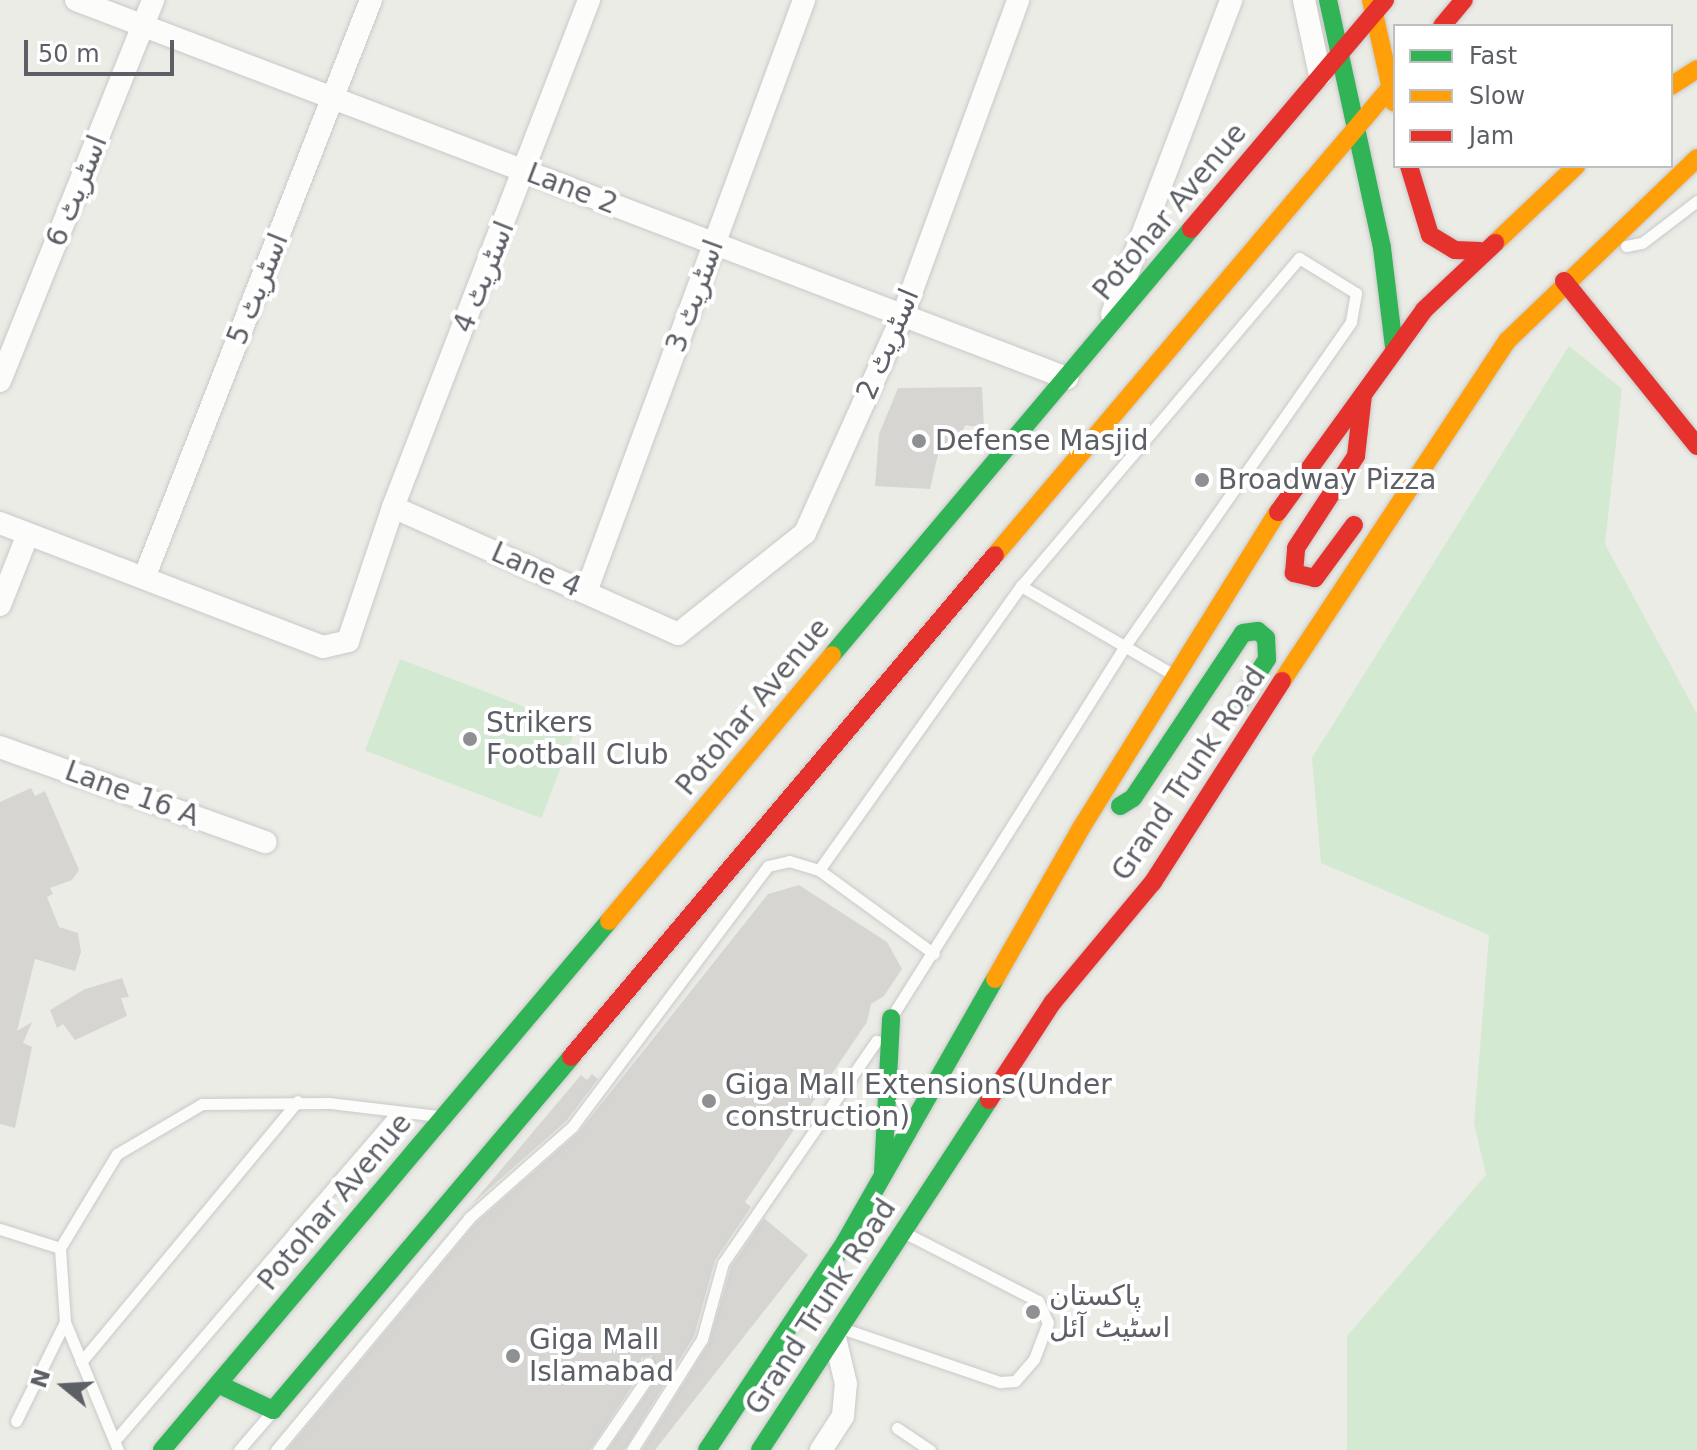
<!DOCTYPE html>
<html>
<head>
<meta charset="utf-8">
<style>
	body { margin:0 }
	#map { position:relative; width:1697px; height:1450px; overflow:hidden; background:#ecece7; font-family:"DejaVu Sans","Noto Naskh Arabic",sans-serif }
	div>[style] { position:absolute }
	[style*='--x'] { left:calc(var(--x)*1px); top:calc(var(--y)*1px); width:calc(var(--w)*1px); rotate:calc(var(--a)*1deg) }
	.green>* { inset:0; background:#d3e9d2; transform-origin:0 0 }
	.building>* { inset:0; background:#d6d5d2 }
	.roads { filter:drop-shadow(0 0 2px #c9c9c9) drop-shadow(0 0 2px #c9c9c9) }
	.lane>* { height:11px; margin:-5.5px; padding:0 5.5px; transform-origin:5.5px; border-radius:5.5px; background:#fcfcfb }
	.street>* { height:22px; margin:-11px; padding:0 11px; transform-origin:11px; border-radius:11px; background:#fcfcfb }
	.fast>* { height:18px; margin:-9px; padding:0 9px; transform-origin:9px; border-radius:9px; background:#30b455 }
	.slow>* { height:18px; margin:-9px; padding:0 9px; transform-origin:9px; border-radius:9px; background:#ff9f0a }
	.jam>* { height:18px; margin:-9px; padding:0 9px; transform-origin:9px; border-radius:9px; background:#e5322d }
	.dots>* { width:22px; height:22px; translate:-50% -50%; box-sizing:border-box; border:4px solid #fff; border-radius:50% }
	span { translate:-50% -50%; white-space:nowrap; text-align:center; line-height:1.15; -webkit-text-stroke:8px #fff; paint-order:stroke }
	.street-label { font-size:28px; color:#5c5f65 }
	.poi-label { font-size:28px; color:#5c5f65 }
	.left { translate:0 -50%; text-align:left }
	.legend { position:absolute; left:1393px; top:24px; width:280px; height:144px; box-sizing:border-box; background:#fff; border:2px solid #bebfc1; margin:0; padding:10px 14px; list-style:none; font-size:24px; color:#5c5f65 }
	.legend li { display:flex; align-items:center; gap:16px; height:40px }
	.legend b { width:40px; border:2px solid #bebfc1 }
	.north { position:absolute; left:24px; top:1346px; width:80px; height:80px; -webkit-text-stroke:6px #fff; paint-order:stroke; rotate:288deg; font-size:22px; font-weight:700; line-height:32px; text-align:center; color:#5c5f65 }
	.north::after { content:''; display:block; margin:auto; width:28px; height:36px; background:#5c5f65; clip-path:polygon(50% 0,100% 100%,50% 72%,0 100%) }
	.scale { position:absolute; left:24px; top:40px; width:150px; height:36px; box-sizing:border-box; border:4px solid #5c5f65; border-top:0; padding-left:10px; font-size:24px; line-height:28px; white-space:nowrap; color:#5c5f65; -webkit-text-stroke:6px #fff; paint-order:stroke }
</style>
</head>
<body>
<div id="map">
	<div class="green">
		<div style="clip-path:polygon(1569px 346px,1622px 389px,1605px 544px,1697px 714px,1697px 1450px,1347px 1450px,1347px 1336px,1486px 1175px,1474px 1123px,1489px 935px,1321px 863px,1312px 758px)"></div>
		<div style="left:400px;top:659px;width:189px;height:98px;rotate:21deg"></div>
	</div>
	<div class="building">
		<div style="clip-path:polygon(982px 387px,984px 428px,965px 425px,958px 447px,939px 450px,930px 489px,875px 486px,879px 434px,898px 388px)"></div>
		<div style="clip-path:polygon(31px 788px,35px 796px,45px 791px,79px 870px,72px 880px,50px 888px,53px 894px,47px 897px,59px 927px,78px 933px,81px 952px,75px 971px,35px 959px,17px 1031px,32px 1022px,23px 1043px,32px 1047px,15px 1128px,0 1124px,0 802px)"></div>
		<div style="clip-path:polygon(799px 885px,887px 942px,902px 969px,884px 996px,871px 1004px,867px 1022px,745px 1202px,751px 1207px,715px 1260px,694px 1336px,624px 1450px,608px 1450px,655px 1381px,652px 1355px,641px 1358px,640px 1374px,590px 1450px,287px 1450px,475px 1224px,579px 1132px,768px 894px)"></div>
		<div style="clip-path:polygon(122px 978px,129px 997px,121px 998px,127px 1016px,75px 1040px,63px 1024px,57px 1028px,50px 1010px,85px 989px)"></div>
		<div style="clip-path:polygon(592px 1074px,598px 1079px,566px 1121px,472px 1204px,581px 1075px,587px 1080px)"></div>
		<div style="clip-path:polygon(764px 1218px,808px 1255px,655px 1450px,642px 1450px,709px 1343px,731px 1267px)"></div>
	</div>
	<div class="roads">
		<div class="lane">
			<div style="--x:1626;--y:246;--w:16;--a:-11"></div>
			<div style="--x:1642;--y:243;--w:69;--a:-37.4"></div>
			<div style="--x:1021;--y:586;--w:171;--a:30.2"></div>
			<div style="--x:819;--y:870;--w:349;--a:-54.6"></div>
			<div style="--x:1021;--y:586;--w:430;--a:-49.7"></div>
			<div style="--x:1299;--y:258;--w:67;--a:31.6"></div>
			<div style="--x:1356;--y:293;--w:29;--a:100"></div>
			<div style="--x:1351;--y:322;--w:395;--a:124.9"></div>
			<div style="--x:1125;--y:646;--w:430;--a:122.2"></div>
			<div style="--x:0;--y:1229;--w:63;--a:17.6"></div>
			<div style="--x:847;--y:1330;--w:162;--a:18.8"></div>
			<div style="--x:1000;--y:1382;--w:15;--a:-4"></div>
			<div style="--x:1015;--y:1381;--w:29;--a:-49"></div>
			<div style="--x:1034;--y:1359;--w:39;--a:-69"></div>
			<div style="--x:1048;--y:1323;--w:24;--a:-114"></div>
			<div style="--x:1038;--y:1301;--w:145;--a:-152.9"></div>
			<div style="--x:81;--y:1362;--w:339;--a:-50.3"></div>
			<div style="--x:16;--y:1421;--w:110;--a:-63.7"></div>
			<div style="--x:897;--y:1428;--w:40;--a:34"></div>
			<div style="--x:116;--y:1439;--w:429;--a:-49.3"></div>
			<div style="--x:118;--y:1450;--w:139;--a:-112.5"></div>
			<div style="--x:65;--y:1322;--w:74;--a:-93.9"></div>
			<div style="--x:60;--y:1248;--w:110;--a:-58.8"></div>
			<div style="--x:117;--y:1154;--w:99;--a:-30.5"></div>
			<div style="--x:202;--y:1104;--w:128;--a:-0.4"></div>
			<div style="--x:330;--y:1103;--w:110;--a:6.8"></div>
			<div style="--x:239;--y:1450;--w:48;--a:-49.3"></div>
			<div style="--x:276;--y:1450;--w:302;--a:-50.2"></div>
			<div style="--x:469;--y:1218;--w:137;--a:-41.5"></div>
			<div style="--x:572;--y:1127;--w:326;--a:-53.1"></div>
			<div style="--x:768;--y:866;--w:22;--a:-13"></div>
			<div style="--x:789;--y:861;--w:31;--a:17"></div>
			<div style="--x:819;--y:870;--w:142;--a:36.1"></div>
			<div style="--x:598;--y:1450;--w:88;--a:-55.6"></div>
			<div style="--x:648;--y:1377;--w:14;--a:-90"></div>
			<div style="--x:632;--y:1450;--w:131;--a:-57.8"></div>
			<div style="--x:702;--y:1339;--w:79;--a:-74.6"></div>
			<div style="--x:723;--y:1263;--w:270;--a:-55.4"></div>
		</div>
		<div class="street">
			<div style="--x:76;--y:0;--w:1061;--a:20.88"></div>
			<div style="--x:1304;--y:0;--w:77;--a:78"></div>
			<div style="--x:1112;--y:314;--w:336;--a:-69.2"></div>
			<div style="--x:0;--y:381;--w:411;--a:-68.1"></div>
			<div style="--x:393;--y:507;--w:312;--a:24"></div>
			<div style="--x:678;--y:634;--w:162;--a:-38.5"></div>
			<div style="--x:805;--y:533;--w:239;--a:-65.8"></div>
			<div style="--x:903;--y:315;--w:335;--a:-69.9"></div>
			<div style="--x:0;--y:523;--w:346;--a:21"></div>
			<div style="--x:323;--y:647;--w:26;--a:-13"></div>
			<div style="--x:348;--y:641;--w:141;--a:-71.4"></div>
			<div style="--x:393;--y:507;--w:544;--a:-68.86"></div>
			<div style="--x:144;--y:578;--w:621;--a:-68.56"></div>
			<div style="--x:586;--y:592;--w:631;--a:-69.78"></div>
			<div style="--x:0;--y:605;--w:76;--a:-68.5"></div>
			<div style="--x:0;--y:747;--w:282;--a:19.7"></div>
			<div style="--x:821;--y:1450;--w:40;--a:-57.1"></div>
			<div style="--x:843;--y:1416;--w:32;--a:-85"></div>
			<div style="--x:846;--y:1384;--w:47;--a:-103.4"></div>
		</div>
		<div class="fast">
			<div style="--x:1328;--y:0;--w:254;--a:77.7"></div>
			<div style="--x:1382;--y:248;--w:100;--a:83.1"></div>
			<div style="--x:832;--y:655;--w:557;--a:-49.88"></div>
			<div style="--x:1120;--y:806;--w:15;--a:-32"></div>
			<div style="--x:1133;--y:798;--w:198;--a:-56.3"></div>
			<div style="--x:1243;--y:633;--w:15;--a:-8"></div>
			<div style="--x:1258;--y:631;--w:11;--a:41"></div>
			<div style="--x:1266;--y:638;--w:21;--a:87"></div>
			<div style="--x:1267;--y:659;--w:52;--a:122.5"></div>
			<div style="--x:883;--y:1173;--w:155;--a:-87"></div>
			<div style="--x:218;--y:1384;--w:61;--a:25.3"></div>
			<div style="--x:273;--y:1410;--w:462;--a:-49.8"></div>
			<div style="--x:162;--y:1450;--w:693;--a:-49.8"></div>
			<div style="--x:707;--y:1450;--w:250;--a:-56.4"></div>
			<div style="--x:845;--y:1242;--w:303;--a:-60.3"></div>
			<div style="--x:760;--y:1450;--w:418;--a:-56.8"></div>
		</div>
		<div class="slow">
			<div style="--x:1371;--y:0;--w:105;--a:77.3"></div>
			<div style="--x:1671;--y:86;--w:31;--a:-33"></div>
			<div style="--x:1495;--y:243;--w:112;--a:-43.5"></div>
			<div style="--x:995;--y:555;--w:619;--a:-49.78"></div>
			<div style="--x:1282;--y:681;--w:408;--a:-56.5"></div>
			<div style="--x:1507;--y:341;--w:264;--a:-43.9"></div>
			<div style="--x:609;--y:921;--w:347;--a:-50"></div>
			<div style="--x:995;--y:979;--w:174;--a:-60.3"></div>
			<div style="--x:1081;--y:828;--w:372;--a:-58.1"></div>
		</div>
		<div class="jam">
			<div style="--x:1442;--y:26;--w:34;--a:-50"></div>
			<div style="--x:1409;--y:166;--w:72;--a:73.1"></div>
			<div style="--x:1430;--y:235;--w:29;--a:31"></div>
			<div style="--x:1455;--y:250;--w:25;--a:2"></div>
			<div style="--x:1191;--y:229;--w:300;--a:-49.7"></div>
			<div style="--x:1564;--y:281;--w:212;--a:51.1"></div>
			<div style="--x:1278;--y:512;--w:249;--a:-54.1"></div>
			<div style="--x:1424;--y:310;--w:98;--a:-43.3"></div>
			<div style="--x:1354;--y:525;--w:66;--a:126.3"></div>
			<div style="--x:1315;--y:578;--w:22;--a:-167"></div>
			<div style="--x:1294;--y:573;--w:25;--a:-85"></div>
			<div style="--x:1296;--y:548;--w:110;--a:-56.9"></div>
			<div style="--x:1356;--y:456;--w:61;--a:-83.5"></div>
			<div style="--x:571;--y:1057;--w:657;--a:-49.81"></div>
			<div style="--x:989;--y:1100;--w:117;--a:-56.9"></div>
			<div style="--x:1053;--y:1002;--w:156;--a:-50.2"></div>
			<div style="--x:1153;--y:882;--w:239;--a:-57.3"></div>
		</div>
	</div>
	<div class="dots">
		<div style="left:919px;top:441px;background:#8e9092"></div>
		<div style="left:1202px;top:480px;background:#8e9092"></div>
		<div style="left:470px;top:739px;background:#8e9092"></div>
		<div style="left:709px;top:1101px;background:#8e9092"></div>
		<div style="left:1033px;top:1312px;background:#8e9092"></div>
		<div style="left:513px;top:1356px;background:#8e9092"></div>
	</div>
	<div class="street-label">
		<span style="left:572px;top:189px;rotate:21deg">Lane 2</span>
		<span style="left:77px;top:191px;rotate:-68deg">اسٹریٹ 6</span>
		<span style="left:1170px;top:212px;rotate:-50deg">Potohar Avenue</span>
		<span style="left:484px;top:277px;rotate:-68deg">اسٹریٹ 4</span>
		<span style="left:258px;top:289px;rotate:-68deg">اسٹریٹ 5</span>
		<span style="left:695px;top:296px;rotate:-70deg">اسٹریٹ 3</span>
		<span style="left:888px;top:344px;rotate:-67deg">اسٹریٹ 2</span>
		<span style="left:536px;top:570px;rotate:24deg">Lane 4</span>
		<span style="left:753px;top:707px;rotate:-50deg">Potohar Avenue</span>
		<span style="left:1189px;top:774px;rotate:-56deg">Grand Trunk Road</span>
		<span style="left:132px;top:794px;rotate:20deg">Lane 16 A</span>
		<span style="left:335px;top:1202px;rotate:-50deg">Potohar Avenue</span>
		<span style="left:821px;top:1307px;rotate:-57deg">Grand Trunk Road</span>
	</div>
	<div class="poi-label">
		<span class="left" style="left:935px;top:441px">Defense Masjid</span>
		<span class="left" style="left:1218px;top:480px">Broadway Pizza</span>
		<span class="left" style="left:486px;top:739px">Strikers<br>Football Club</span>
		<span class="left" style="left:725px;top:1101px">Giga Mall Extensions(Under<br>construction)</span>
		<span class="left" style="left:1049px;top:1312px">پاکستان<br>اسٹیٹ آئل</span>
		<span class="left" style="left:529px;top:1356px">Giga Mall<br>Islamabad</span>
	</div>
	<ul class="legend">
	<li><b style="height:10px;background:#30b455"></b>Fast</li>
	<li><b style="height:10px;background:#ff9f0a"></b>Slow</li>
	<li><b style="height:10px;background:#e5322d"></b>Jam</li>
	</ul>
	<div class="north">N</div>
	<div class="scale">50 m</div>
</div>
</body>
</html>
